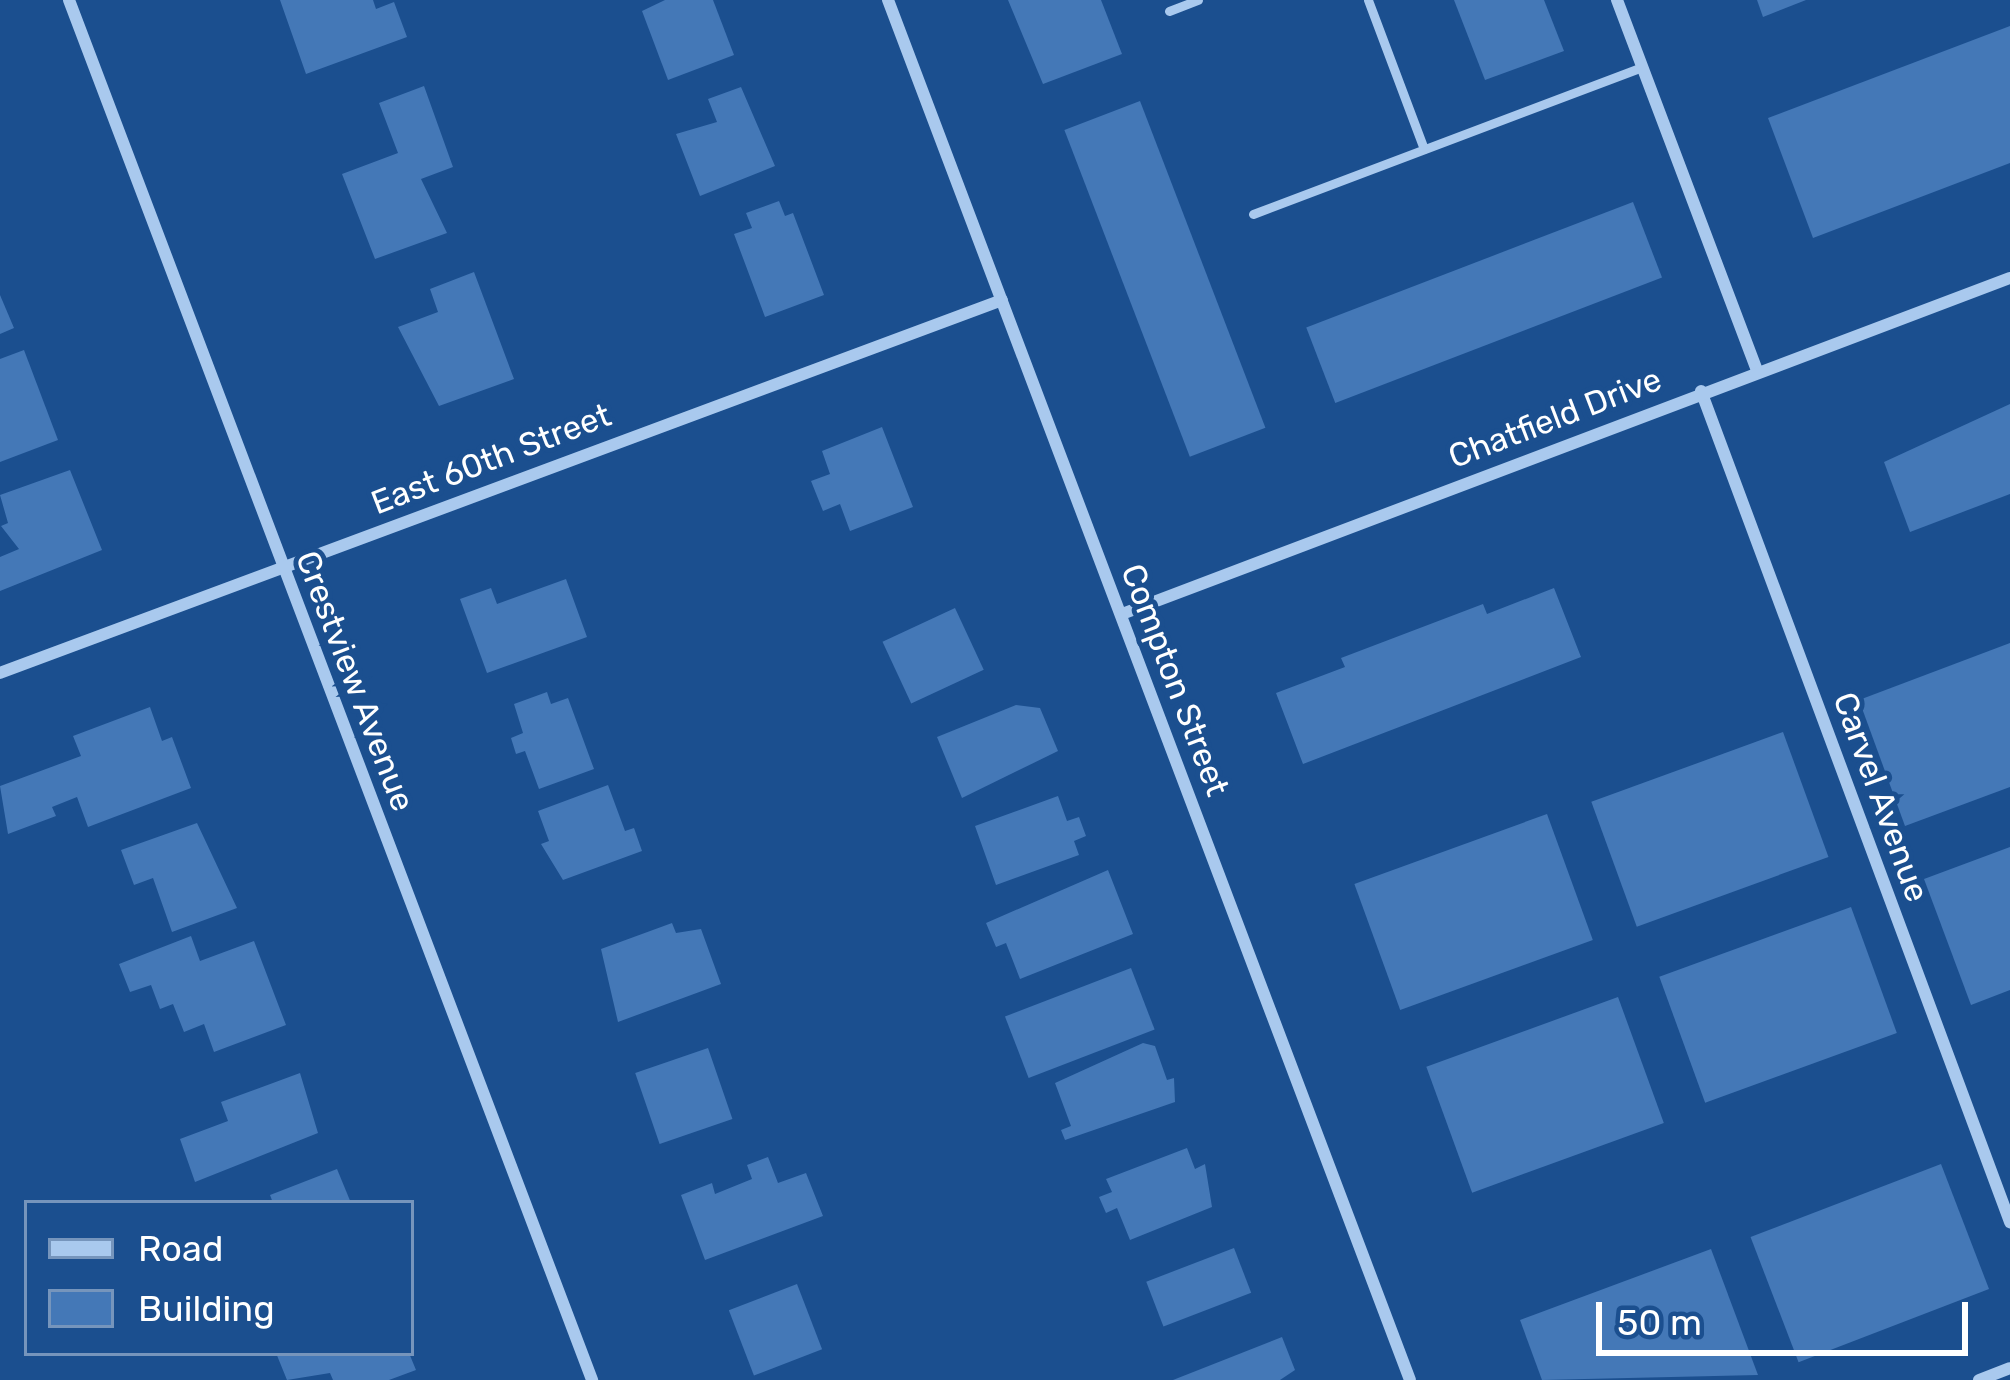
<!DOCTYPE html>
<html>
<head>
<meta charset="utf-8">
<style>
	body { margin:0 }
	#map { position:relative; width:2010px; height:1380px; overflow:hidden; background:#1b4f8f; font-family:Rubik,sans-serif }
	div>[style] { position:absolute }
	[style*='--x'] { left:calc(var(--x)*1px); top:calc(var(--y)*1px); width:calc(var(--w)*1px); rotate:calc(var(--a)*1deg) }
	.building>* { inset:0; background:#4478b7; transform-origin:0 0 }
	.lane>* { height:9px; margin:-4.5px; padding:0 4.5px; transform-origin:4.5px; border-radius:4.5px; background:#a9c9ee }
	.street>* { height:12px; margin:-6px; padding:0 6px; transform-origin:6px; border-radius:6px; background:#a9c9ee }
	span { translate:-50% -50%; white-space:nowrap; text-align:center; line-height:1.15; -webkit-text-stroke:10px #1b4f8f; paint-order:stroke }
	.street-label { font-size:33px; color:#fff }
	.legend { position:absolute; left:24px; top:1200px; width:390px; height:156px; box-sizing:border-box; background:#1b4f8f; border:3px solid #7695bc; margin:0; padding:15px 21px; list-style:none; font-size:36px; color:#fff }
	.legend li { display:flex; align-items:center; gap:24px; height:60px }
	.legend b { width:60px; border:3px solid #7695bc }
	.scale { position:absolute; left:1596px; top:1302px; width:372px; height:54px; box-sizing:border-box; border:6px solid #fff; border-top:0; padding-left:15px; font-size:36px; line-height:42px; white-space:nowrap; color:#fff; -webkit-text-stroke:9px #1b4f8f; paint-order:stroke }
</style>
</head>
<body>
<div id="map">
	<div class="building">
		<div style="clip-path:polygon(280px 0,373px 0,376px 9px,394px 2px,407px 37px,306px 74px)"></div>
		<div style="clip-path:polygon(713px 0,734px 55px,668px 80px,642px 11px,665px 0)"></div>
		<div style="clip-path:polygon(1008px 0,1101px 0,1122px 54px,1043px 84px)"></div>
		<div style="clip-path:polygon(1454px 0,1544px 0,1564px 51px,1485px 80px)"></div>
		<div style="clip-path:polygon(1757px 0,1806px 0,1763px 17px)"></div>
		<div style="clip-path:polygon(2010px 26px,2010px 163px,1813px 238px,1768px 118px)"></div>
		<div style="clip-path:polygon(424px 86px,453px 167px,421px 179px,447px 233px,375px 259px,342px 174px,398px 153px,379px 103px)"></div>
		<div style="clip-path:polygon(741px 87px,775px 166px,700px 196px,676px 134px,717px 122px,708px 99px)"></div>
		<div style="left:1140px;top:101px;width:350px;height:81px;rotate:69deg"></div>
		<div style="clip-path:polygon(779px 201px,785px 216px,793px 213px,824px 295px,765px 317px,734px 234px,752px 228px,746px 213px)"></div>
		<div style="left:1633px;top:202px;width:81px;height:350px;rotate:69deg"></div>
		<div style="clip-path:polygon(474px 272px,514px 379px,439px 406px,398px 327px,438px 312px,430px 289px)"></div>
		<div style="clip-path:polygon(0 295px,14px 328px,0 334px)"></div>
		<div style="clip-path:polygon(24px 350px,58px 440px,0 462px,0 359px)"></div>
		<div style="clip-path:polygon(2010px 404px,2010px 494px,1910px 532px,1884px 462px)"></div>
		<div style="clip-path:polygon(882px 427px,913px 507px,850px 531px,840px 504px,823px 511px,811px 481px,830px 474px,822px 451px)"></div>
		<div style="clip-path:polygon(70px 470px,102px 550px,0 591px,0 557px,19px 549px,1px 526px,8px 523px,0 495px)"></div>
		<div style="clip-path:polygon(566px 579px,587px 637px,487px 673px,460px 599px,491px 588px,497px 604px)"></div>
		<div style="clip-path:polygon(1554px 588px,1581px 657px,1303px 764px,1276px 693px,1345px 667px,1341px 658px,1483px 604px,1487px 614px)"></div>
		<div style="left:955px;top:608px;width:68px;height:80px;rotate:65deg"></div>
		<div style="clip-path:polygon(2010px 643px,2010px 787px,1905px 826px,1859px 700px)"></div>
		<div style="clip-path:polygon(547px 692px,551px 704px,568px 698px,594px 769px,539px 789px,525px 751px,516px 754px,511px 738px,523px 733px,514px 704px)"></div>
		<div style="clip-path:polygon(1016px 705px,1040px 708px,1058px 751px,962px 798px,937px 737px)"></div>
		<div style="clip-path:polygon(150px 707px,162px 741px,172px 737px,191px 788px,88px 827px,77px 797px,52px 807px,56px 816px,8px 834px,0 786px,81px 756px,73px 736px)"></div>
		<div style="left:1783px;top:732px;width:133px;height:204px;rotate:70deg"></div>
		<div style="clip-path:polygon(608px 785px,625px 831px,634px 828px,642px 851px,563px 880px,541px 844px,549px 841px,538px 811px)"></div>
		<div style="clip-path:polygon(1058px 796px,1067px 821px,1079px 817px,1086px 836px,1074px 841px,1079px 855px,996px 885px,975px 826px)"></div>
		<div style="left:1547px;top:814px;width:134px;height:205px;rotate:70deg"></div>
		<div style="clip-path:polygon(197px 823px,237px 908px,172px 932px,153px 878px,134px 885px,121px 850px)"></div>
		<div style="clip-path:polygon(2010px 847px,2010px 990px,1971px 1005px,1924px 879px)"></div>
		<div style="clip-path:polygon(1108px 870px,1133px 934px,1020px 979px,1006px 943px,996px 947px,986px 923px)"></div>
		<div style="left:1851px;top:907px;width:134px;height:204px;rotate:70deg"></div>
		<div style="clip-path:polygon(672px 923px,676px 933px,701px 929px,721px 984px,618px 1022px,601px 949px)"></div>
		<div style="clip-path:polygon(191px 936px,200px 961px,254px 941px,286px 1025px,214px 1052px,204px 1024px,184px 1032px,173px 1004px,160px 1009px,151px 985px,130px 992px,119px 964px)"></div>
		<div style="left:1131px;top:968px;width:66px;height:135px;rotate:69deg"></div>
		<div style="left:1618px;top:997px;width:134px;height:204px;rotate:70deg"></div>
		<div style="clip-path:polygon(1143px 1043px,1155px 1046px,1167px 1080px,1174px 1078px,1175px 1102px,1065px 1140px,1061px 1130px,1071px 1126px,1055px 1083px)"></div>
		<div style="left:708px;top:1048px;width:75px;height:77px;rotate:71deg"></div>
		<div style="clip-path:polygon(300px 1073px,318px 1133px,195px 1182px,180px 1139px,228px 1121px,221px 1102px)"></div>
		<div style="clip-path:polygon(1187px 1148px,1195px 1169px,1205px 1164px,1212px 1207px,1130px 1240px,1117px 1208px,1106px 1213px,1099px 1197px,1112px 1192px,1106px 1179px)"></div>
		<div style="clip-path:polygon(768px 1157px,778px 1183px,806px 1173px,823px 1216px,705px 1260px,681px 1195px,712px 1183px,715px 1194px,752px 1179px,747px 1165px)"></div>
		<div style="left:1941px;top:1164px;width:134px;height:204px;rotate:69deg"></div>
		<div style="clip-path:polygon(337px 1169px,351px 1203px,273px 1203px,270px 1195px)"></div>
		<div style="left:1234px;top:1248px;width:48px;height:94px;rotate:69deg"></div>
		<div style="clip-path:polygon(1711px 1249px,1758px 1375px,1542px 1380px,1520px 1320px)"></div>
		<div style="left:797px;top:1284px;width:70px;height:73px;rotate:69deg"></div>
		<div style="clip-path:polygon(1282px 1337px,1295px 1370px,1280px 1380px,1173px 1380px)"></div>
		<div style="clip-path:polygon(276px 1353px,409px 1353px,416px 1370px,389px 1380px,333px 1380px,330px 1373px,287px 1380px)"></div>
	</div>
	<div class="lane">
		<div style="--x:1368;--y:0;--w:159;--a:69.4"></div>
		<div style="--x:1169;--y:11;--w:31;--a:-21"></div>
		<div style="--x:1253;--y:214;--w:416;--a:-20.7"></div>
	</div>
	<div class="street">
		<div style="--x:69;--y:0;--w:1476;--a:69.24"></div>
		<div style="--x:888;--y:0;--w:1475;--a:69.28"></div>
		<div style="--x:1617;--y:0;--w:396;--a:69.3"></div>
		<div style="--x:1701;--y:391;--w:887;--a:69.6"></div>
		<div style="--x:1122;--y:614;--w:949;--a:-20.73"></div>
		<div style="--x:0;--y:673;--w:1069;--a:-20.42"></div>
		<div style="--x:1979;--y:1380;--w:33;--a:-21"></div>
	</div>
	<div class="street-label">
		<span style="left:1555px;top:418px;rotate:-21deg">Chatfield Drive</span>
		<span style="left:491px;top:459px;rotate:-21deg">East 60th Street</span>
		<span style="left:1175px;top:680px;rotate:69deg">Compton Street</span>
		<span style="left:355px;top:681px;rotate:69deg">Crestview Avenue</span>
		<span style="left:1881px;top:797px;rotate:70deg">Carvel Avenue</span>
	</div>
	<ul class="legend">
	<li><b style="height:15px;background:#a9c9ee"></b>Road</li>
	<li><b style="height:33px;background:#4478b7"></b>Building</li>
	</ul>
	<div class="scale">50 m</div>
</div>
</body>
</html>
